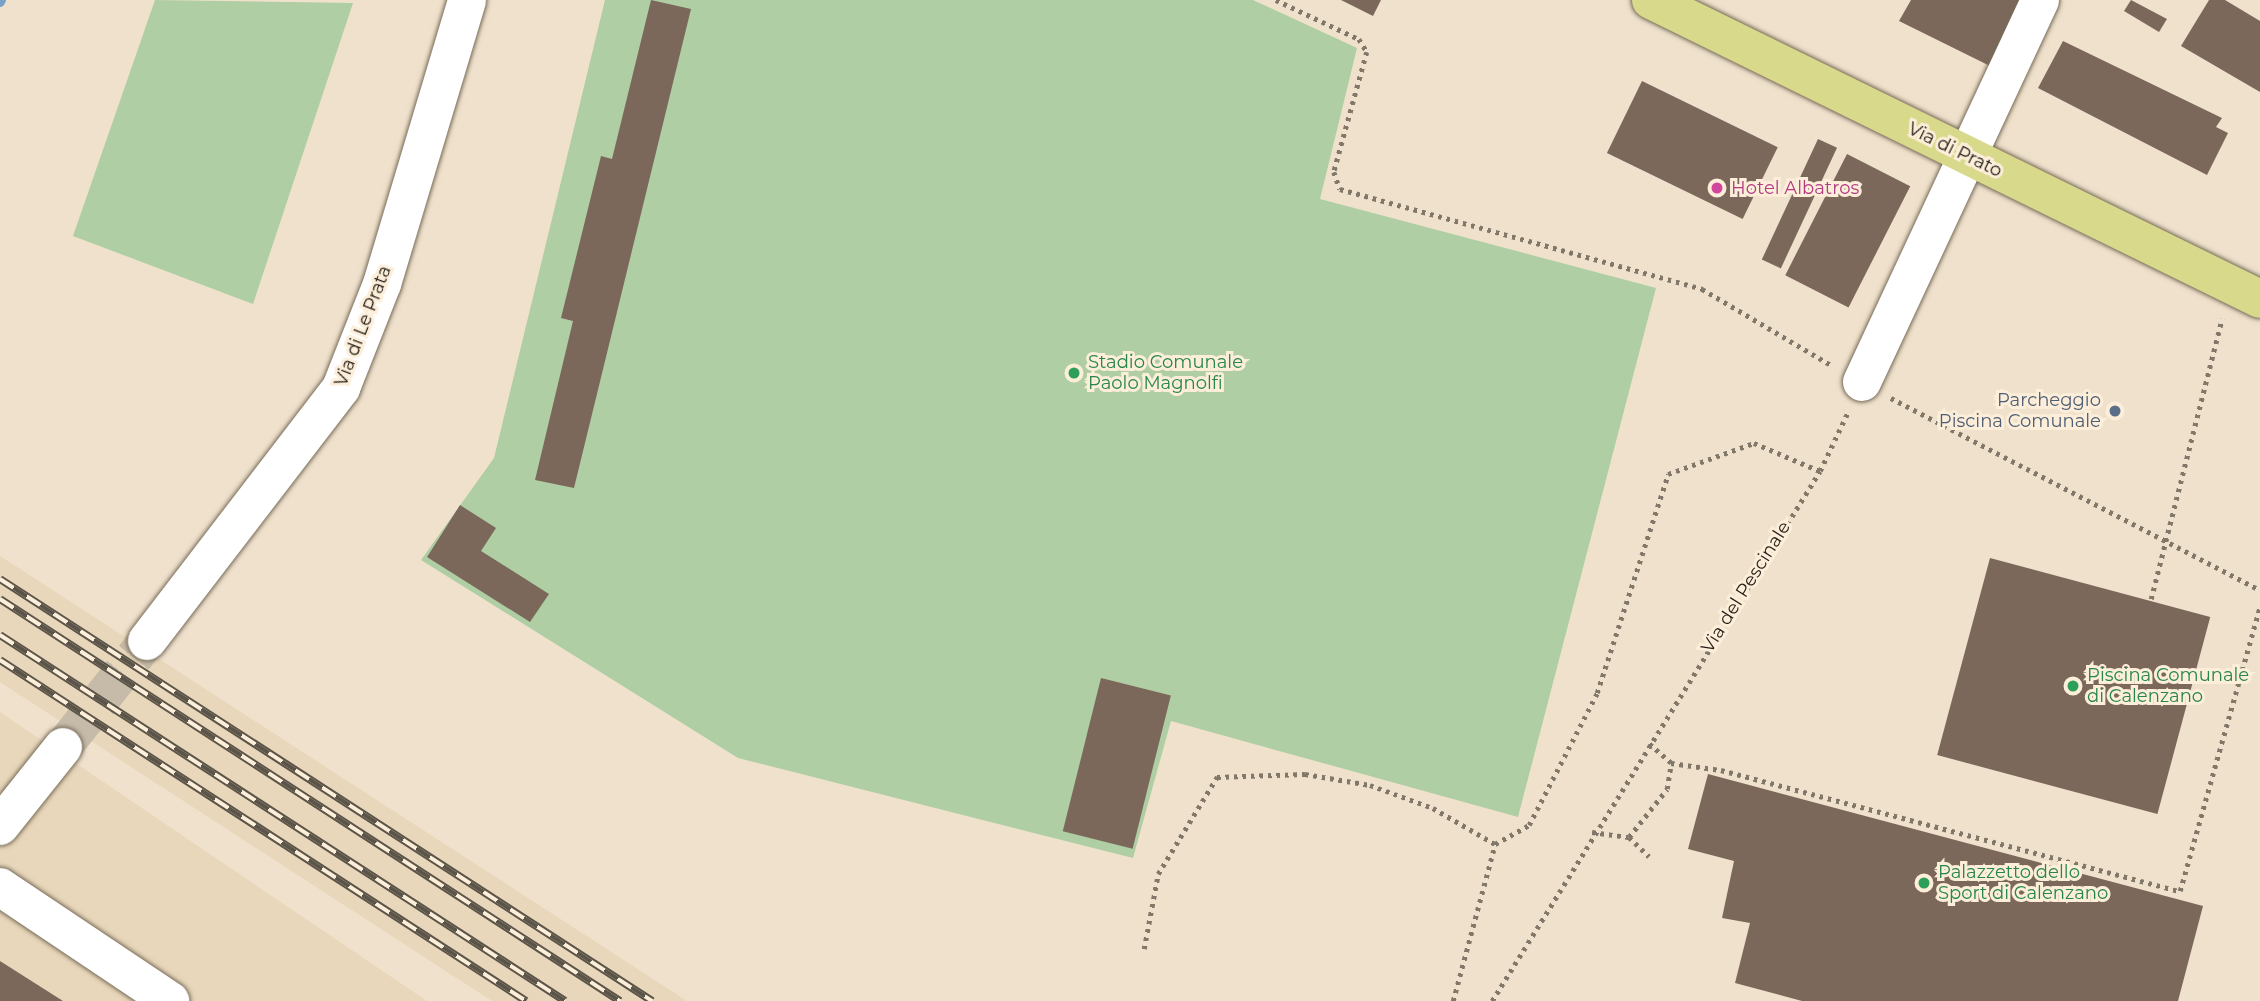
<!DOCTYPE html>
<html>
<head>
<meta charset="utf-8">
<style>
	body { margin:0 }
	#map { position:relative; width:2260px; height:1001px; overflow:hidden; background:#efe1cc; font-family:Montserrat,sans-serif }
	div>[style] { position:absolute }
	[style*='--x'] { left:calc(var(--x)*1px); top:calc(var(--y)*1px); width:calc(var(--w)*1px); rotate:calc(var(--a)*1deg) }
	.built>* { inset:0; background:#e9d7bb }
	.green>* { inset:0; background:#afcea3 }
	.stream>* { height:10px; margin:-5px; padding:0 5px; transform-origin:5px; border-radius:5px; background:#79a2c9 }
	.building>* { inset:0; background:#7b685b; transform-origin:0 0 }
	.minor-tunnel>* { height:38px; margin-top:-19px; transform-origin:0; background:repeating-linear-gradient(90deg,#c6baa8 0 38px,transparent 0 57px) }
	.path>* { height:4.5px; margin-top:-2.25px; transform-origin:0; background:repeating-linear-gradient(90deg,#81786a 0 3.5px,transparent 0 8.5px) }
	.roads { filter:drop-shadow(0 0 2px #776b58) drop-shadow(0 0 2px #776b58) }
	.minor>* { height:38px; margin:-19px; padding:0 19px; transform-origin:19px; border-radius:19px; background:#fff }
	.major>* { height:38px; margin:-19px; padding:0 19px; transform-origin:19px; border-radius:19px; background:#d8d98b }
	.rail>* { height:8px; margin-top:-4px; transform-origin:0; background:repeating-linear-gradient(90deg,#fceed9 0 16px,#5b5449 0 32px); box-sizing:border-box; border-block:2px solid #5b5449 }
	.dots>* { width:19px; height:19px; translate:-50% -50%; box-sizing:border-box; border:4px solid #fceed9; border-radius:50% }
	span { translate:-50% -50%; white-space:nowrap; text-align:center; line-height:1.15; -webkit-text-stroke:6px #fceed9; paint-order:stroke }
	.street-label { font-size:18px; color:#221d16 }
	.hotel-label { font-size:18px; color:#b23c85 }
	.left { translate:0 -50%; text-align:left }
	.leisure-label { font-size:18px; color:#27864d }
	.service-label { font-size:18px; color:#4e5e75 }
	.right { translate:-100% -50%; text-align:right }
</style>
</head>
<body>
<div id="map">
	<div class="built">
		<div style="clip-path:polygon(0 556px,687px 1001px,492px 1001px,0 682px)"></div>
		<div style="clip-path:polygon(0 712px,427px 1001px,0 1001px)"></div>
	</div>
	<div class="green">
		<div style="clip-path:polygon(155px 0,353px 3px,253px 304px,73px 236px)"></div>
		<div style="clip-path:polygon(605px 0,1253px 0,1357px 48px,1320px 199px,1656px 288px,1518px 817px,1171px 721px,1133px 858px,738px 758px,421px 560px,494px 458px)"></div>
	</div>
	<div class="stream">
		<div style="--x:0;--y:2;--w:2;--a:-63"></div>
	</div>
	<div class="building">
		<div style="clip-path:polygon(651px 0,691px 9px,574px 488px,535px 480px,573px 321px,561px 318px,601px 156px,612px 159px)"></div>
		<div style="clip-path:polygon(1341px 0,1381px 0,1373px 16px)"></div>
		<div style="clip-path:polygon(1911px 0,2021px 0,1990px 66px,1899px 21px)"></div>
		<div style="clip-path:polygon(2131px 0,2167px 19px,2159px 32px,2124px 11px)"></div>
		<div style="clip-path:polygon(2209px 0,2225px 0,2260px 21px,2260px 92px,2181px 46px)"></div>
		<div style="clip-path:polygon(2063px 41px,2222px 118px,2216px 127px,2228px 133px,2207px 175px,2038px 88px)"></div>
		<div style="left:1642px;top:81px;width:151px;height:80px;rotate:26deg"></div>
		<div style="left:1818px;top:139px;width:21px;height:133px;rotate:25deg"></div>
		<div style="left:1847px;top:154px;width:71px;height:136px;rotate:27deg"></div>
		<div style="clip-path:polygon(460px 505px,496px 528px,481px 551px,549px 594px,530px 622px,427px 557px)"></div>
		<div style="left:1990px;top:558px;width:228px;height:204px;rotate:15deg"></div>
		<div style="left:1101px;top:678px;width:72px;height:158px;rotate:14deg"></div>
		<div style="clip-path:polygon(1708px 774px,2203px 906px,2178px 1001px,1802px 1001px,1735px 983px,1750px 923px,1722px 918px,1734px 861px,1688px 849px)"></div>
		<div style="clip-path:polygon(0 961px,63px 1001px,0 1001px)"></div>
	</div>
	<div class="minor-tunnel">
		<div style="--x:63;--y:747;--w:135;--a:-51.6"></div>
	</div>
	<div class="path">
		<div style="--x:1276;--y:0;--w:92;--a:25.2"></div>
		<div style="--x:1359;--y:39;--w:15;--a:58"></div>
		<div style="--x:1367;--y:52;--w:124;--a:105.4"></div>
		<div style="--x:1334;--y:172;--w:18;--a:71"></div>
		<div style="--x:1340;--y:189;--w:376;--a:15.4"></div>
		<div style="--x:1702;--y:289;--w:150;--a:30.5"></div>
		<div style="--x:1891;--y:398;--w:416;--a:27.5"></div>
		<div style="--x:2151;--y:599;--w:289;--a:-75.8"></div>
		<div style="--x:1671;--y:763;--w:50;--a:8"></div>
		<div style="--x:1721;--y:770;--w:475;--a:14.8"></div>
		<div style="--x:2180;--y:891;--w:296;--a:-74.3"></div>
		<div style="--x:1592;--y:832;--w:37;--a:8"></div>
		<div style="--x:1629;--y:837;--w:61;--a:-51.6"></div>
		<div style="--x:1667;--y:789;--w:26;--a:-81"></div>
		<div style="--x:1671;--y:763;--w:30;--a:-139"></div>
		<div style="--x:1629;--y:837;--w:28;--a:44"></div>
		<div style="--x:1144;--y:949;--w:76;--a:-79.4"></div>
		<div style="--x:1158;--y:874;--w:114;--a:-58.7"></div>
		<div style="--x:1217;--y:777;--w:88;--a:-2"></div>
		<div style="--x:1305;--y:774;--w:66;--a:9.6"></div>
		<div style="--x:1370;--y:785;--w:67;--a:20.1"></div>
		<div style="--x:1433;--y:808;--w:72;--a:30.1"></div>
		<div style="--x:1495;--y:844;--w:39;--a:-29"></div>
		<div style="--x:1529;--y:825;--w:148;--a:-62.7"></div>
		<div style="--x:1597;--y:693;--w:230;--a:-72"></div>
		<div style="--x:1668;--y:474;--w:91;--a:-19.8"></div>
		<div style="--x:1754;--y:443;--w:72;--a:23"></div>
		<div style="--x:1453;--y:1001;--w:163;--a:-75"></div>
		<div style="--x:1492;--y:1001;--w:623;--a:-58.25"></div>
		<div style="--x:1820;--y:471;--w:65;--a:-64.6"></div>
	</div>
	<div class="roads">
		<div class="minor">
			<div style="--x:1862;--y:382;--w:421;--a:-65"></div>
			<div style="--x:147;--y:641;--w:319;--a:-52.5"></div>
			<div style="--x:341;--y:388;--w:112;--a:-68.5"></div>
			<div style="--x:382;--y:284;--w:296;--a:-73.3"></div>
			<div style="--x:0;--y:826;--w:101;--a:-51.4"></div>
			<div style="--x:0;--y:887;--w:205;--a:33.8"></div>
		</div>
		<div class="major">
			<div style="--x:1651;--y:0;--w:678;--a:26.15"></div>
		</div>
	</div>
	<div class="rail">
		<div style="--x:0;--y:579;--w:777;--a:32.91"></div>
		<div style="--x:0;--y:599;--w:739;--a:32.96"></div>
		<div style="--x:0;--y:635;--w:673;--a:32.93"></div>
		<div style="--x:0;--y:660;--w:627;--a:32.95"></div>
	</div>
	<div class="dots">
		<div style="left:1717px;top:188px;background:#d1479c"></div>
		<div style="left:1074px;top:373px;background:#2e9e5b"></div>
		<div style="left:2115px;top:411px;background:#5c6f8a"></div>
		<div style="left:2073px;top:686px;background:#2e9e5b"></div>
		<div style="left:1924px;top:883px;background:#2e9e5b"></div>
	</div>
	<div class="street-label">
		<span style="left:1955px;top:150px;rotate:26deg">Via di Prato</span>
		<span style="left:363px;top:326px;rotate:-69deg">Via di Le Prata</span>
		<span style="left:1746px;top:587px;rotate:-58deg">Via del Pescinale</span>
	</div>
	<div class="hotel-label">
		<span class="left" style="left:1731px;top:188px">Hotel Albatros</span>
	</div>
	<div class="leisure-label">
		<span class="left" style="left:1088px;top:373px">Stadio Comunale<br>Paolo Magnolfi</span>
		<span class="left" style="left:2087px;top:686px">Piscina Comunale<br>di Calenzano</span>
		<span class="left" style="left:1938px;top:883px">Palazzetto dello<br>Sport di Calenzano</span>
	</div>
	<div class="service-label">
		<span class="right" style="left:2101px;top:411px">Parcheggio<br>Piscina Comunale</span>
	</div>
</div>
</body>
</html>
